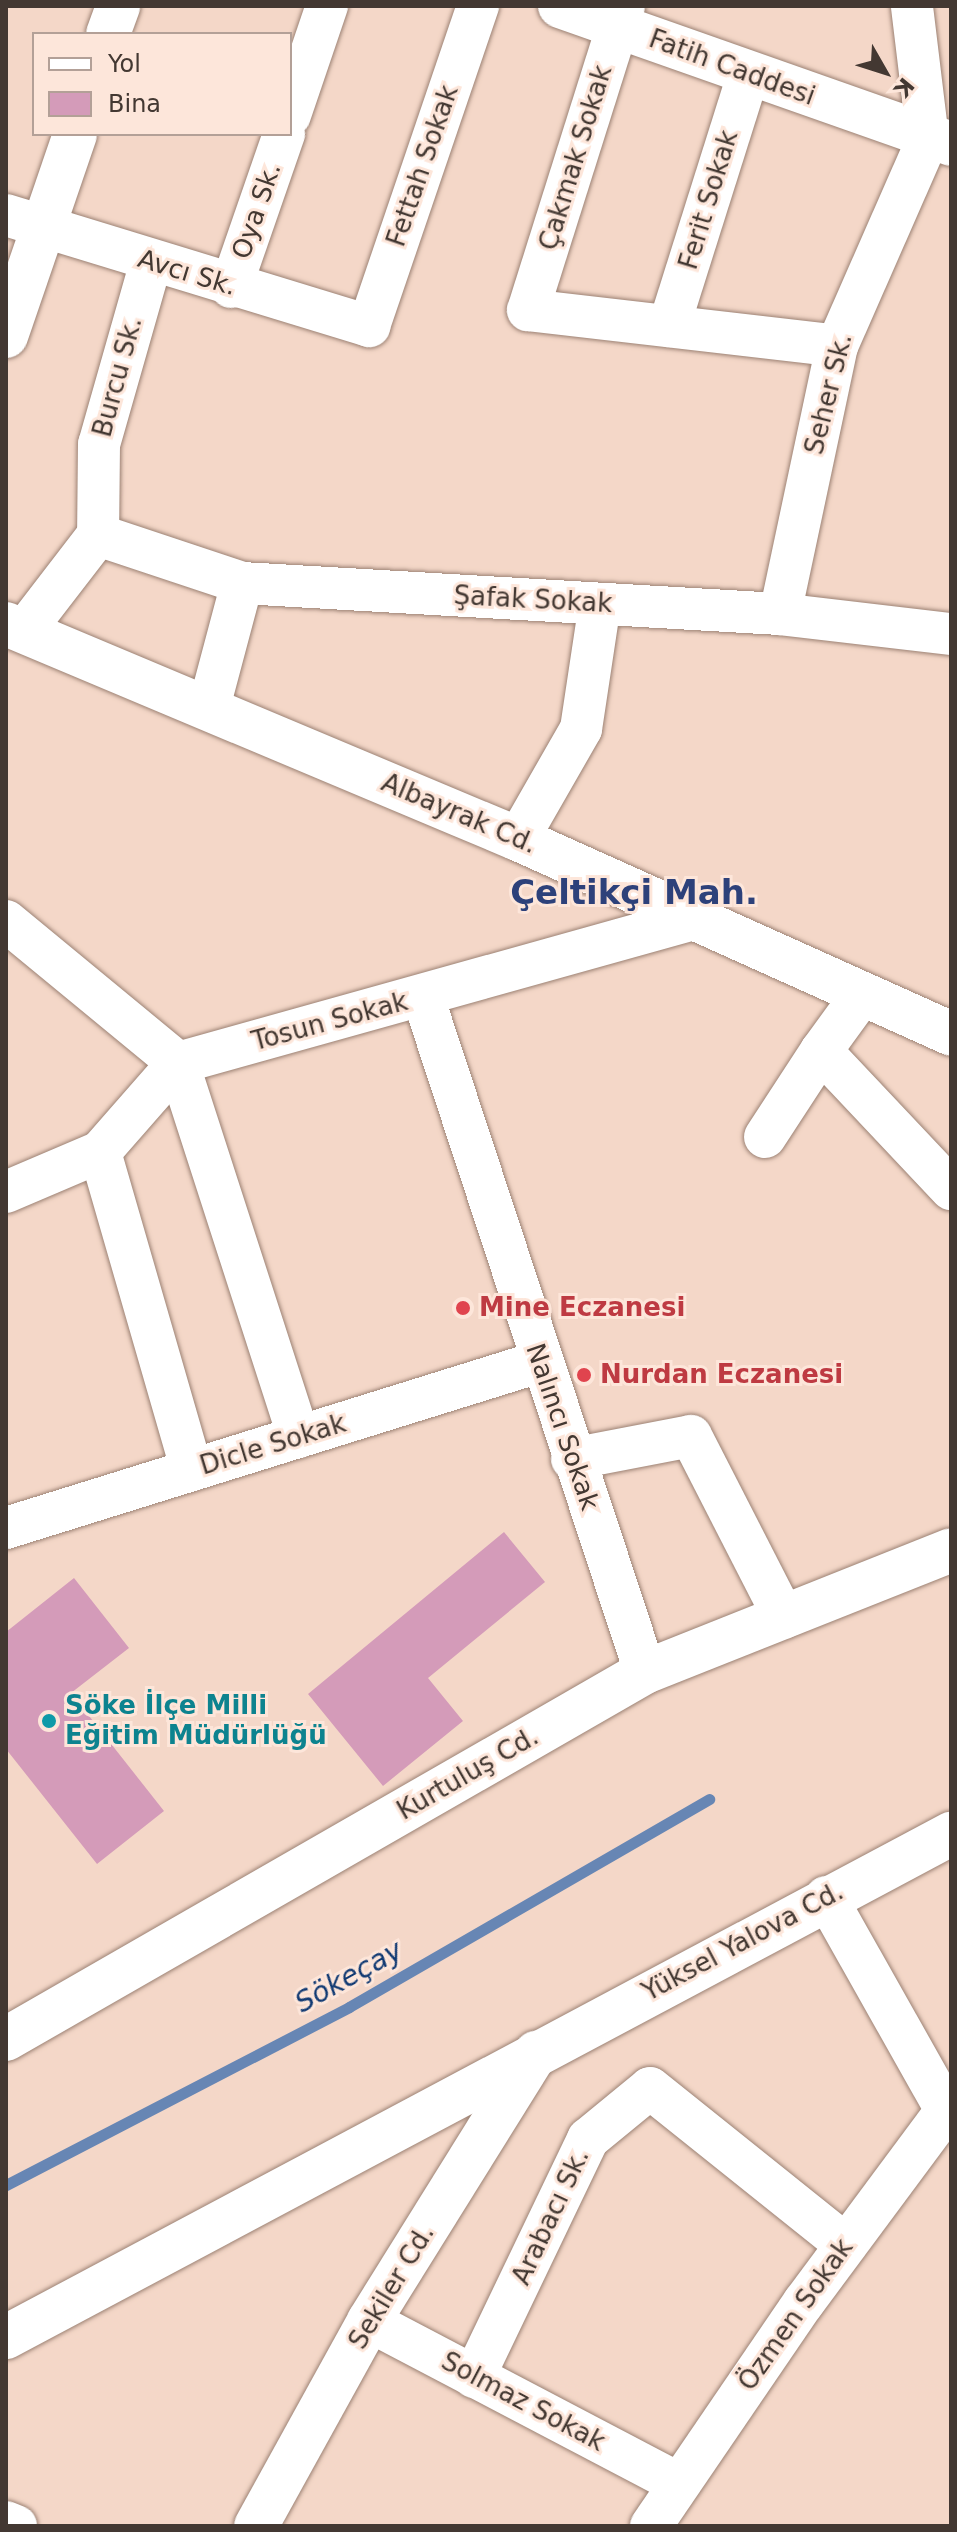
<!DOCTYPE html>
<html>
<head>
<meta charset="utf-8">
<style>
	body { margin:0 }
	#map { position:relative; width:957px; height:2532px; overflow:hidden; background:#f4d7c8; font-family:"DejaVu Sans",sans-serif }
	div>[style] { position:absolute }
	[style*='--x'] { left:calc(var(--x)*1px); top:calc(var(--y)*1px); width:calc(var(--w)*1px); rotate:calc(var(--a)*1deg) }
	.stream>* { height:11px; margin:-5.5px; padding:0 5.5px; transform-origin:5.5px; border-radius:5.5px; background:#6786b4 }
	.building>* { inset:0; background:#d49bb9 }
	.roads { filter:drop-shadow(0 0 2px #9c8274) drop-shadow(0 0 2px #9c8274) }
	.minor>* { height:42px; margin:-21px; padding:0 21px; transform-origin:21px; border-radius:21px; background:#fff }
	.tertiary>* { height:44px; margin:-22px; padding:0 22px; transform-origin:22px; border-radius:22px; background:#fff }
	.secondary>* { height:44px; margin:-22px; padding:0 22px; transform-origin:22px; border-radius:22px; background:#fff }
	.dots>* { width:22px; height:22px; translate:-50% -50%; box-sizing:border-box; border:4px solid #fde6da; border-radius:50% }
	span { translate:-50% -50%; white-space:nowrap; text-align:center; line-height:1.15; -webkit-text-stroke:6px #fde6da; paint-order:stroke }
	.street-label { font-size:26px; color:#433832 }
	.health-label { font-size:26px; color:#be3a42; font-weight:700 }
	.left { translate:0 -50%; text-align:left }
	.culture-label { font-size:26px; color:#0d838f; font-weight:700 }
	.water-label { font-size:28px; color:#103972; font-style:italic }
	.district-label { font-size:34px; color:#2d417a; font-weight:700 }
	.frame { position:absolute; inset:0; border:8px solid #433832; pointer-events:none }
	.legend { position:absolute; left:32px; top:32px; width:260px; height:104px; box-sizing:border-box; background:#fde6da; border:2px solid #b3a097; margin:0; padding:10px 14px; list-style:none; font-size:24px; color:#433832 }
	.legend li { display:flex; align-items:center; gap:16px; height:40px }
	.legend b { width:40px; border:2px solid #b3a097 }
	.north { position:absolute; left:845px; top:32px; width:80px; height:80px; -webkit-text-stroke:6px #fde6da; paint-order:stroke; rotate:129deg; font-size:22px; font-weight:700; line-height:32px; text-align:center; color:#433832 }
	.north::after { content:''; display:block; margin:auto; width:28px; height:36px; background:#433832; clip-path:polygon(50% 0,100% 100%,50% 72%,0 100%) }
</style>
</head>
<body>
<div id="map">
	<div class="stream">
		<div style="--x:6;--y:2185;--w:386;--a:-27.4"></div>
		<div style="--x:349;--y:2007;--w:416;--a:-30"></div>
	</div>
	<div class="building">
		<div style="clip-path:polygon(504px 1532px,545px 1582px,428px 1678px,463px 1721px,383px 1786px,308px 1694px)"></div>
		<div style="clip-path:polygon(74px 1578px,129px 1648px,71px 1693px,164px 1811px,97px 1864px,6px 1749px,6px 1632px)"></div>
	</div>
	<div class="roads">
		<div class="minor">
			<div style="--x:624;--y:6;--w:319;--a:107.5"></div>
			<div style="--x:528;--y:310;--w:311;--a:6.6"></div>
			<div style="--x:290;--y:115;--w:115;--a:-71.3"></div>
			<div style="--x:6;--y:215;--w:380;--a:17"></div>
			<div style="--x:369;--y:326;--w:338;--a:-71.2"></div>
			<div style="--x:151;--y:262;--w:189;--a:105.9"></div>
			<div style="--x:99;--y:444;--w:91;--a:90.6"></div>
			<div style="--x:98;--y:535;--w:152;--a:18.4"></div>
			<div style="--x:231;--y:287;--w:162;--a:-70.9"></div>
			<div style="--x:669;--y:326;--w:263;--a:-72.5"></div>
			<div style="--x:780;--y:614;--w:274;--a:-78"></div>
			<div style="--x:837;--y:346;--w:226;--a:-66.3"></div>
			<div style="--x:928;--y:139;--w:134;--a:-96.9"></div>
			<div style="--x:24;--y:631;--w:121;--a:-52.4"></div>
			<div style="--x:209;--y:707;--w:128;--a:-75.1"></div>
			<div style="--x:242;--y:583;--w:539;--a:3.3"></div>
			<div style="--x:780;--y:614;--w:172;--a:6.7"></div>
			<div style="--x:518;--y:839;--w:127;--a:-60.2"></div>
			<div style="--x:581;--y:729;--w:126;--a:-81.4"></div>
			<div style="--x:6;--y:921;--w:223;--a:39.5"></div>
			<div style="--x:178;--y:1063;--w:539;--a:-15.61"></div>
			<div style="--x:861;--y:996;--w:68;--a:126"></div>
			<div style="--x:821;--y:1051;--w:190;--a:46.7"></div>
			<div style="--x:423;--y:997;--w:711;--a:71.79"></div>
			<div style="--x:178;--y:1063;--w:393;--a:72.1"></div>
			<div style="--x:765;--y:1137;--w:103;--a:-56.9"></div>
			<div style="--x:100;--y:1152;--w:331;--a:73.9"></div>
			<div style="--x:6;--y:1192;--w:102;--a:-23.1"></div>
			<div style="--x:100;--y:1152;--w:118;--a:-48.8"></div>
			<div style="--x:572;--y:1459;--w:121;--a:-10.9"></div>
			<div style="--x:691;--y:1436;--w:204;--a:62.9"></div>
			<div style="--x:6;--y:1528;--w:558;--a:-17.3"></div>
			<div style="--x:826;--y:1897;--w:255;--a:60.6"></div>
			<div style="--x:369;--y:2321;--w:348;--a:27.7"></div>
			<div style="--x:474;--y:2377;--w:264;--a:-64.4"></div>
			<div style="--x:588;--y:2139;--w:80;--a:-39.4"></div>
			<div style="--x:650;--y:2088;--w:251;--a:38.7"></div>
			<div style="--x:6;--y:2522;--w:11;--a:22"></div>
			<div style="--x:651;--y:2526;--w:271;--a:-55.7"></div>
			<div style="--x:804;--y:2302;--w:247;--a:-53.4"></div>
		</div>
		<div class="tertiary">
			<div style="--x:560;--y:6;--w:415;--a:19.4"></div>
			<div style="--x:108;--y:34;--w:30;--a:-70"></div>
			<div style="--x:6;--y:336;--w:213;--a:-71.1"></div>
			<div style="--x:6;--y:624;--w:555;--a:22.78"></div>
			<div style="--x:518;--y:839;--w:475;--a:24.2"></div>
		</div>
		<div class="secondary">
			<div style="--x:6;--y:2039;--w:737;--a:-29.87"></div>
			<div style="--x:645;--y:1672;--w:329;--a:-21.7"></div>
			<div style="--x:6;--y:2337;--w:1071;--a:-28.03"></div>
			<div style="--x:256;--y:2526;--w:234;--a:-61.1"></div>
			<div style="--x:369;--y:2321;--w:316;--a:-58.1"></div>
		</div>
	</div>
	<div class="dots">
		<div style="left:463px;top:1308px;background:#e0444e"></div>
		<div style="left:584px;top:1375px;background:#e0444e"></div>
		<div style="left:49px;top:1721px;background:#0f9aa8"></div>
	</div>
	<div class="street-label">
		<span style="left:732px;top:68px;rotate:20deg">Fatih Caddesi</span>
		<span style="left:576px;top:158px;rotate:-73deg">Çakmak Sokak</span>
		<span style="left:423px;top:166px;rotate:-71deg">Fettah Sokak</span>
		<span style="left:709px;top:200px;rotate:-73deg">Ferit Sokak</span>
		<span style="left:257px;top:211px;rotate:-71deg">Oya Sk.</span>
		<span style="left:187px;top:273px;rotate:17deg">Avcı Sk.</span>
		<span style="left:118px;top:377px;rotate:-75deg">Burcu Sk.</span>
		<span style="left:829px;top:394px;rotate:-76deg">Seher Sk.</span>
		<span style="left:533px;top:600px;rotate:3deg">Şafak Sokak</span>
		<span style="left:459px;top:814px;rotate:23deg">Albayrak Cd.</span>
		<span style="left:330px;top:1022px;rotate:-15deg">Tosun Sokak</span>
		<span style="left:562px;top:1427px;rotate:71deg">Nalıncı Sokak</span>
		<span style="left:273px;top:1445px;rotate:-17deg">Dicle Sokak</span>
		<span style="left:468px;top:1774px;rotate:-30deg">Kurtuluş Cd.</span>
		<span style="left:743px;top:1942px;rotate:-28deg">Yüksel Yalova Cd.</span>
		<span style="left:551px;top:2217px;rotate:-65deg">Arabacı Sk.</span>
		<span style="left:392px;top:2287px;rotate:-59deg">Sekiler Cd.</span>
		<span style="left:796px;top:2315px;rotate:-55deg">Özmen Sokak</span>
		<span style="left:523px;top:2402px;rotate:28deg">Solmaz Sokak</span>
	</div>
	<div class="health-label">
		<span class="left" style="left:479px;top:1308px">Mine Eczanesi</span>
		<span class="left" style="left:600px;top:1375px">Nurdan Eczanesi</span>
	</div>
	<div class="culture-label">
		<span class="left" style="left:65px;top:1721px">Söke İlçe Milli<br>Eğitim Müdürlüğü</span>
	</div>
	<div class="water-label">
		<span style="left:349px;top:1977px;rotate:-29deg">Sökeçay</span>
	</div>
	<div class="district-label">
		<span style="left:634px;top:893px">Çeltikçi Mah.</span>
	</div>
	<div class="frame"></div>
	<ul class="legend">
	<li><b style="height:10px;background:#fff"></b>Yol</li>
	<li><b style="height:22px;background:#d49bb9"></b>Bina</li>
	</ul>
	<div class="north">K</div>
</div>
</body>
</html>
